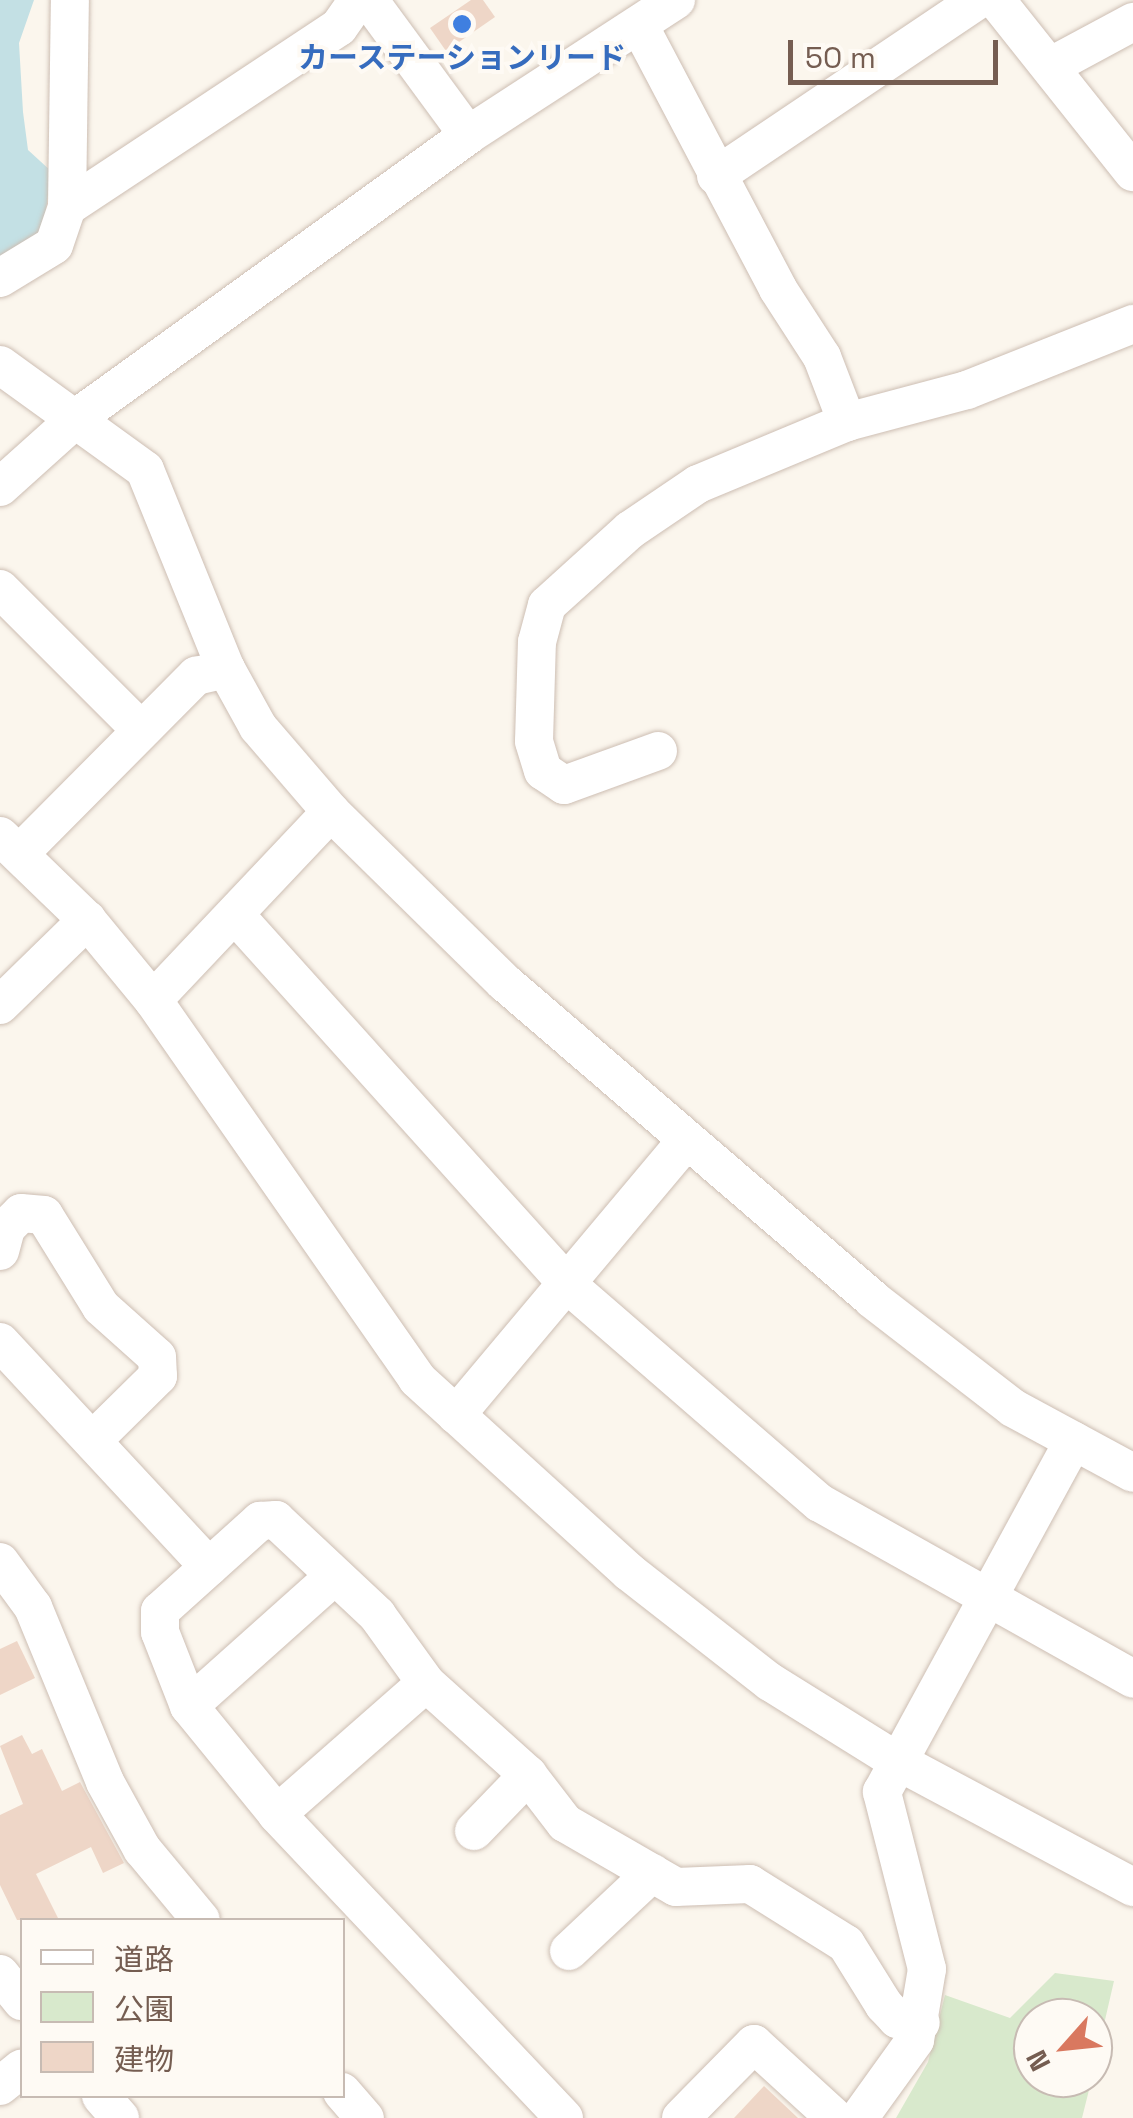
<!DOCTYPE html>
<html>
<head>
<meta charset="utf-8">
<style>
	body { margin:0 }
	#map { position:relative; width:1133px; height:2118px; overflow:hidden; background:#fbf6ed; font-family:"Space Grotesk","Noto Sans JP",sans-serif }
	div>[style] { position:absolute }
	[style*='--x'] { left:calc(var(--x)*1px); top:calc(var(--y)*1px); width:calc(var(--w)*1px); rotate:calc(var(--a)*1deg) }
	.green>* { inset:0; background:#d8e9cc }
	.water>* { inset:0; background:#c3e0e4 }
	.building>* { inset:0; background:#eed6c7 }
	.roads { filter:drop-shadow(0 0 2px #cdbeb3) drop-shadow(0 0 2px #cdbeb3) }
	.minor>* { height:38px; margin:-19px; padding:0 19px; transform-origin:19px; border-radius:19px; background:#fff }
	.dots>* { width:28px; height:28px; translate:-50% -50%; box-sizing:border-box; border:5px solid #fefaf4; border-radius:50% }
	span { translate:-50% -50%; white-space:nowrap; text-align:center; line-height:1.15; -webkit-text-stroke:8px #fefaf4; paint-order:stroke }
	.shop-label { font-size:30px; color:#366cbe; font-weight:700 }
	.legend { position:absolute; left:20px; top:1918px; width:325px; height:180px; box-sizing:border-box; background:#fefaf4; border:2px solid #c7bbb3; margin:0; padding:12px 18px; list-style:none; font-size:30px; color:#755d51 }
	.legend li { display:flex; align-items:center; gap:20px; height:50px }
	.legend b { width:50px; border:2px solid #c7bbb3 }
	.north { position:absolute; left:1013px; top:1998px; width:100px; height:100px; box-sizing:border-box; background:#fefaf4; border:2px solid #c7bbb3; border-radius:50%; rotate:243deg; font-size:28px; font-weight:700; line-height:40px; text-align:center; color:#755d51 }
	.north::after { content:''; display:block; margin:auto; width:35px; height:45px; background:#d9785f; clip-path:polygon(50% 0,100% 100%,50% 72%,0 100%) }
	.scale { position:absolute; left:788px; top:40px; width:210px; height:45px; box-sizing:border-box; border:5px solid #755d51; border-top:0; padding-left:12px; font-size:30px; line-height:35px; white-space:nowrap; color:#755d51; -webkit-text-stroke:8px #fefaf4; paint-order:stroke }
</style>
</head>
<body>
<div id="map">
	<div class="green">
		<div style="clip-path:polygon(1055px 1973px,1114px 1981px,1093px 2072px,1093px 2018px,1033px 2018px,1033px 2078px,1092px 2078px,1082px 2118px,896px 2118px,928px 2062px,945px 1995px,1010px 2018px)"></div>
	</div>
	<div class="water">
		<div style="clip-path:polygon(0 0,34px 0,19px 43px,23px 112px,28px 150px,51px 171px,42px 241px,0 264px)"></div>
	</div>
	<div class="building">
		<div style="clip-path:polygon(471px 0,483px 0,495px 17px,446px 51px,430px 28px)"></div>
		<div style="clip-path:polygon(17px 1641px,35px 1678px,0 1695px,0 1649px)"></div>
		<div style="clip-path:polygon(22px 1735px,32px 1754px,42px 1749px,62px 1791px,80px 1782px,124px 1863px,103px 1873px,91px 1847px,36px 1874px,59px 1920px,17px 1920px,0 1885px,0 1815px,23px 1804px,0 1746px)"></div>
		<div style="clip-path:polygon(764px 2086px,798px 2118px,734px 2118px)"></div>
	</div>
	<div class="roads">
		<div class="minor">
			<div style="--x:369;--y:0;--w:167;--a:53.7"></div>
			<div style="--x:996;--y:0;--w:220;--a:51.5"></div>
			<div style="--x:639;--y:25;--w:298;--a:62.2"></div>
			<div style="--x:778;--y:289;--w:81;--a:57.1"></div>
			<div style="--x:822;--y:357;--w:70;--a:69"></div>
			<div style="--x:1053;--y:65;--w:91;--a:-28.3"></div>
			<div style="--x:716;--y:176;--w:316;--a:-33.9"></div>
			<div style="--x:67;--y:207;--w:326;--a:-33.5"></div>
			<div style="--x:339;--y:27;--w:33;--a:-55"></div>
			<div style="--x:0;--y:278;--w:63;--a:-31.4"></div>
			<div style="--x:54;--y:245;--w:40;--a:-71.1"></div>
			<div style="--x:67;--y:207;--w:207;--a:-89.2"></div>
			<div style="--x:0;--y:365;--w:179;--a:35.9"></div>
			<div style="--x:145;--y:470;--w:215;--a:67.9"></div>
			<div style="--x:226;--y:669;--w:66;--a:61.1"></div>
			<div style="--x:258;--y:727;--w:112;--a:49.3"></div>
			<div style="--x:331;--y:812;--w:243;--a:44.5"></div>
			<div style="--x:504;--y:982;--w:486;--a:40.7"></div>
			<div style="--x:872;--y:1299;--w:178;--a:37.7"></div>
			<div style="--x:1013;--y:1408;--w:136;--a:28.4"></div>
			<div style="--x:0;--y:487;--w:106;--a:-41.9"></div>
			<div style="--x:79;--y:416;--w:480;--a:-35.8"></div>
			<div style="--x:468;--y:135;--w:248;--a:-33"></div>
			<div style="--x:0;--y:589;--w:199;--a:45"></div>
			<div style="--x:658;--y:751;--w:100;--a:160.1"></div>
			<div style="--x:564;--y:785;--w:25;--a:-146"></div>
			<div style="--x:543;--y:771;--w:31;--a:-107"></div>
			<div style="--x:534;--y:741;--w:99;--a:-88.3"></div>
			<div style="--x:537;--y:642;--w:38;--a:-75"></div>
			<div style="--x:547;--y:605;--w:112;--a:-42.1"></div>
			<div style="--x:630;--y:530;--w:82;--a:-34.1"></div>
			<div style="--x:698;--y:484;--w:161;--a:-22.6"></div>
			<div style="--x:847;--y:422;--w:124;--a:-14.9"></div>
			<div style="--x:967;--y:390;--w:179;--a:-21.7"></div>
			<div style="--x:0;--y:836;--w:121;--a:44"></div>
			<div style="--x:87;--y:920;--w:104;--a:50.5"></div>
			<div style="--x:153;--y:1000;--w:462;--a:55.1"></div>
			<div style="--x:417;--y:1379;--w:287;--a:42.3"></div>
			<div style="--x:629;--y:1572;--w:179;--a:38"></div>
			<div style="--x:770;--y:1682;--w:150;--a:31.9"></div>
			<div style="--x:897;--y:1761;--w:268;--a:28.1"></div>
			<div style="--x:20;--y:853;--w:250;--a:-45.2"></div>
			<div style="--x:196;--y:676;--w:31;--a:-13"></div>
			<div style="--x:237;--y:917;--w:495;--a:48"></div>
			<div style="--x:568;--y:1285;--w:333;--a:40.9"></div>
			<div style="--x:820;--y:1503;--w:359;--a:29.3"></div>
			<div style="--x:153;--y:1000;--w:259;--a:-46.6"></div>
			<div style="--x:0;--y:1005;--w:122;--a:-44.3"></div>
			<div style="--x:0;--y:1251;--w:24;--a:-75"></div>
			<div style="--x:6;--y:1228;--w:21;--a:-45"></div>
			<div style="--x:21;--y:1213;--w:23;--a:5"></div>
			<div style="--x:44;--y:1215;--w:108;--a:58.2"></div>
			<div style="--x:101;--y:1307;--w:75;--a:41.8"></div>
			<div style="--x:157;--y:1357;--w:19;--a:87"></div>
			<div style="--x:158;--y:1376;--w:91;--a:135.4"></div>
			<div style="--x:0;--y:1342;--w:307;--a:47.1"></div>
			<div style="--x:456;--y:1415;--w:359;--a:-50"></div>
			<div style="--x:0;--y:1562;--w:56;--a:53.7"></div>
			<div style="--x:33;--y:1607;--w:189;--a:67.6"></div>
			<div style="--x:105;--y:1782;--w:77;--a:61.1"></div>
			<div style="--x:142;--y:1849;--w:92;--a:50.3"></div>
			<div style="--x:189;--y:1706;--w:192;--a:-41.8"></div>
			<div style="--x:277;--y:1814;--w:198;--a:-41.3"></div>
			<div style="--x:474;--y:1831;--w:78;--a:-46"></div>
			<div style="--x:569;--y:1951;--w:114;--a:-43.2"></div>
			<div style="--x:0;--y:1974;--w:35;--a:51"></div>
			<div style="--x:0;--y:2086;--w:28;--a:-39"></div>
			<div style="--x:342;--y:2092;--w:35;--a:49"></div>
			<div style="--x:101;--y:2096;--w:29;--a:49"></div>
			<div style="--x:564;--y:2118;--w:418;--a:-133.4"></div>
			<div style="--x:277;--y:1814;--w:139;--a:-129.2"></div>
			<div style="--x:189;--y:1706;--w:79;--a:-111.4"></div>
			<div style="--x:160;--y:1632;--w:21;--a:-90"></div>
			<div style="--x:160;--y:1611;--w:135;--a:-42"></div>
			<div style="--x:260;--y:1521;--w:16;--a:-4"></div>
			<div style="--x:276;--y:1520;--w:139;--a:43.2"></div>
			<div style="--x:377;--y:1615;--w:84;--a:54.2"></div>
			<div style="--x:426;--y:1683;--w:137;--a:42"></div>
			<div style="--x:528;--y:1775;--w:61;--a:52.4"></div>
			<div style="--x:565;--y:1823;--w:128;--a:30"></div>
			<div style="--x:676;--y:1887;--w:74;--a:-2.3"></div>
			<div style="--x:750;--y:1884;--w:113;--a:32"></div>
			<div style="--x:846;--y:1944;--w:72;--a:58.1"></div>
			<div style="--x:884;--y:2005;--w:19;--a:47"></div>
			<div style="--x:897;--y:2019;--w:24;--a:9"></div>
			<div style="--x:681;--y:2118;--w:104;--a:-45.4"></div>
			<div style="--x:754;--y:2044;--w:110;--a:42.4"></div>
			<div style="--x:859;--y:2118;--w:96;--a:-54.3"></div>
			<div style="--x:915;--y:2040;--w:72;--a:-80.4"></div>
			<div style="--x:927;--y:1969;--w:183;--a:-104.3"></div>
			<div style="--x:882;--y:1792;--w:400;--a:-61.4"></div>
		</div>
	</div>
	<div class="dots">
		<div style="left:462px;top:24px;background:#3f7fe0"></div>
	</div>
	<div class="shop-label">
		<span style="left:462px;top:58px">カーステーションリード</span>
	</div>
	<ul class="legend">
	<li><b style="height:12px;background:#fff"></b>道路</li>
	<li><b style="height:28px;background:#d8e9cc"></b>公園</li>
	<li><b style="height:28px;background:#eed6c7"></b>建物</li>
	</ul>
	<div class="north">N</div>
	<div class="scale">50 m</div>
</div>
</body>
</html>
